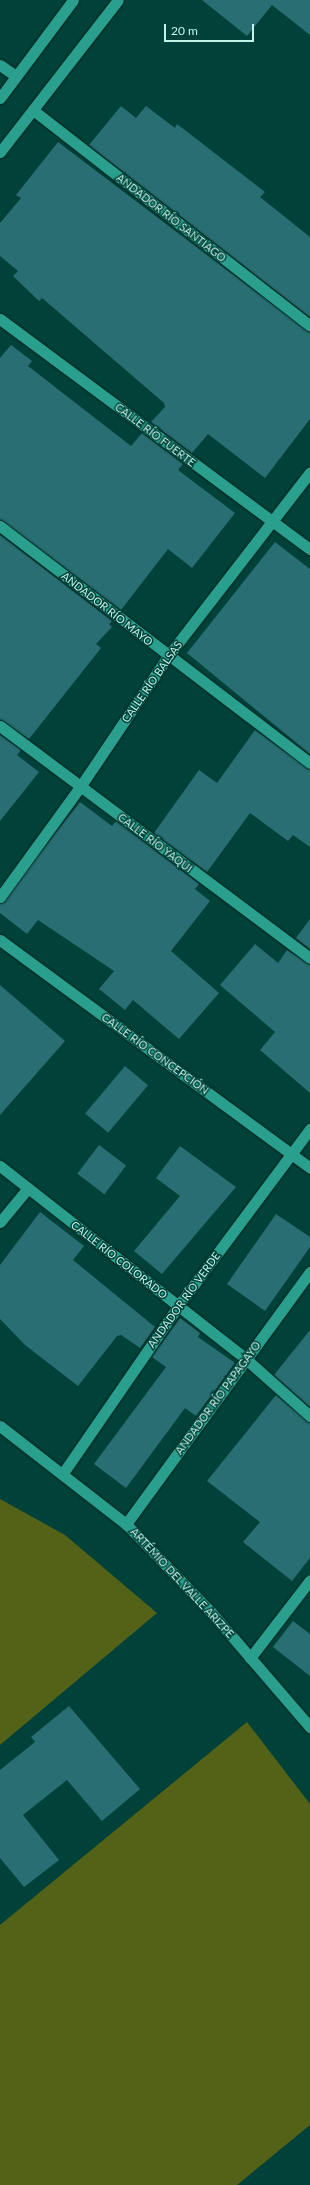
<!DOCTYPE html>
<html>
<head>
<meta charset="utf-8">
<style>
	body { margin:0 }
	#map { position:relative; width:310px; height:2185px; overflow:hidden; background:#004239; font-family:Lato,sans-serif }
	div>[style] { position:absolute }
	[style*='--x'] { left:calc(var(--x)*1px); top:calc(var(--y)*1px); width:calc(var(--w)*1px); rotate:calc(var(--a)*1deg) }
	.green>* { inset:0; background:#536217 }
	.building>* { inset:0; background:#296e72; transform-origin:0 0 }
	.roads { filter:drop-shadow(0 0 1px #012520) drop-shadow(0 0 1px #012520) }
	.minor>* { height:11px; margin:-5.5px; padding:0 5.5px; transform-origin:5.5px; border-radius:5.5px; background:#2a9f8e }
	.tertiary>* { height:11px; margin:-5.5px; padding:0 5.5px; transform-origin:5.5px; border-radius:5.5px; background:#2a9f8e }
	span { translate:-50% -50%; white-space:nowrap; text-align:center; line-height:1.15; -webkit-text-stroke:3px #004239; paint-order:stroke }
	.street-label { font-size:11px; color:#c3f4ea }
	.scale { position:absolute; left:164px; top:24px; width:90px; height:18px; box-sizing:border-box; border:2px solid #c3f4ea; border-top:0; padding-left:5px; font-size:12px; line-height:14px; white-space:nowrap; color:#c3f4ea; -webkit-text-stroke:3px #004239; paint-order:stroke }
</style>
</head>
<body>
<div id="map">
	<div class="green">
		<div style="clip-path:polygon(0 1499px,65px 1535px,157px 1613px,0 1745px)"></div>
		<div style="clip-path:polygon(247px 1722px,310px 1804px,310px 2125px,237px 2185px,0 2185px,0 1925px)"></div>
	</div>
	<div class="building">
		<div style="clip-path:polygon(202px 0,310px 0,310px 35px,272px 5px,247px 36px)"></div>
		<div style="clip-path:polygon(121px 106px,136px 118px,146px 106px,175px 128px,177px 124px,265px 192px,260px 197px,310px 237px,310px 317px,89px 145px)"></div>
		<div style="clip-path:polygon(58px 142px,310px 333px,310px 419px,265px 478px,208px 434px,192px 453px,151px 422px,165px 407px,164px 403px,42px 298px,39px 301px,13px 276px,18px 271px,0 256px,0 223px,21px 198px,16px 195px)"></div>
		<div style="clip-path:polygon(11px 345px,32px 361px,28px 366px,131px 446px,142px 433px,183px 464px,178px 470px,235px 513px,192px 568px,168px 549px,121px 610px,0 519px,0 358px)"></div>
		<div style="clip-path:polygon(0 535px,112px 621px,109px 624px,112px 627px,96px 644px,101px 648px,29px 739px,0 719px)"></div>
		<div style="clip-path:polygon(275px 542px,310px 569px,310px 754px,187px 653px)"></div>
		<div style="clip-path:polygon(255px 730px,310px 770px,310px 847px,293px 835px,288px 841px,250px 813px,207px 872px,154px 833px,199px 770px,217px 783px)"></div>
		<div style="clip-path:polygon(0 735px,21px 750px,17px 755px,39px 772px,0 821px)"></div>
		<div style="clip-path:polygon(80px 802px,112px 826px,116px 821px,199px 884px,195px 889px,210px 901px,171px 951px,219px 993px,179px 1039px,133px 1000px,125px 1010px,99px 989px,114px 971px,38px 920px,27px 934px,0 913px,0 904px)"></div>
		<div style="clip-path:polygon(310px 919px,310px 949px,296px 938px)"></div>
		<div style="clip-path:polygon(255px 944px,278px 963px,287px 950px,310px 965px,310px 1093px,260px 1050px,275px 1032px,220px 985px)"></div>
		<div style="clip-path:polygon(0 985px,65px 1041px,0 1115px)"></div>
		<div style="left:125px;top:1066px;width:30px;height:62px;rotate:40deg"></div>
		<div style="left:99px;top:1145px;width:34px;height:36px;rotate:37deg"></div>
		<div style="clip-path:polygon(180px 1146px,236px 1187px,162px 1274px,134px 1251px,180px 1196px,156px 1178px)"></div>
		<div style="clip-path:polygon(40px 1212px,84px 1246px,73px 1260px,155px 1327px,140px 1348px,121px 1335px,117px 1336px,78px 1386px,25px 1345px,0 1319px,0 1265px)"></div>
		<div style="clip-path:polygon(276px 1214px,310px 1237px,310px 1247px,265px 1311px,227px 1284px)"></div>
		<div style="clip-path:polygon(180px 1318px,200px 1333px,198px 1337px,235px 1363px,196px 1416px,185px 1408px,126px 1488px,94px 1464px,166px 1367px,152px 1357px)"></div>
		<div style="clip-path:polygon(310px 1330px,310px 1407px,274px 1375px)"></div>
		<div style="clip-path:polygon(276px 1395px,310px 1423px,310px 1558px,292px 1581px,243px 1542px,260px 1522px,207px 1481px)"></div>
		<div style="clip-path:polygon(293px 1621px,310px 1634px,310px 1676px,273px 1647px)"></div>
		<div style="clip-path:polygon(69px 1706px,140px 1789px,102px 1821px,67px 1780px,23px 1815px,59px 1860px,24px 1887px,0 1858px,0 1770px,35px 1742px,31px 1737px)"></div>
	</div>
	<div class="roads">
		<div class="minor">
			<div style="--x:0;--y:65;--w:19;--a:35"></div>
			<div style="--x:33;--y:110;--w:351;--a:37.9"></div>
			<div style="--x:0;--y:319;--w:386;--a:36.6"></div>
			<div style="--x:0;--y:526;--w:390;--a:37.4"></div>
			<div style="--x:0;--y:726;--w:387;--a:36.8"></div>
			<div style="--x:0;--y:897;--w:136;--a:-54"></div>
			<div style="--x:80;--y:787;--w:158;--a:-56.1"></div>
			<div style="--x:168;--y:656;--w:232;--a:-52.3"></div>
			<div style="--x:0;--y:940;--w:385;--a:36.3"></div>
			<div style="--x:0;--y:1166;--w:313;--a:38.1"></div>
			<div style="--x:246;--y:1359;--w:86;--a:41.7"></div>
			<div style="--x:0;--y:1222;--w:44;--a:-50.5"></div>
			<div style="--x:63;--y:1473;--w:203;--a:-55.4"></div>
			<div style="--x:178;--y:1306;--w:221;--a:-53.3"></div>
			<div style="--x:126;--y:1524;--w:312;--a:-53.9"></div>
			<div style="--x:250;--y:1658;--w:98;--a:-52.4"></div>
		</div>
		<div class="tertiary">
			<div style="--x:0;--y:98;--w:122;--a:-53.3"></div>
			<div style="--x:0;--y:152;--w:192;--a:-52.2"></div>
			<div style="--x:0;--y:1426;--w:160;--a:37.9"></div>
			<div style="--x:126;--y:1524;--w:122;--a:46"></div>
			<div style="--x:211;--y:1612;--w:152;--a:49.3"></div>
		</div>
	</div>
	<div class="street-label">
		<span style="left:171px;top:218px;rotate:38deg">ANDADOR RÍO SANTIAGO</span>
		<span style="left:155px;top:435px;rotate:37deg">CALLE RÍO FUERTE</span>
		<span style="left:107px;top:609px;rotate:38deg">ANDADOR RÍO MAYO</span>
		<span style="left:152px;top:682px;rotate:-55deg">CALLE RÍO BALSAS</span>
		<span style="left:155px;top:843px;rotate:37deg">CALLE RÍO YAQUI</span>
		<span style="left:155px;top:1054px;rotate:36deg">CALLE RÍO CONCEPCIÓN</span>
		<span style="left:119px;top:1260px;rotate:38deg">CALLE RÍO COLORADO</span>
		<span style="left:184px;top:1300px;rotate:-54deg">ANDADOR RÍO VERDE</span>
		<span style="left:218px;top:1398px;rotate:-54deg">ANDADOR RÍO PAPAGAYO</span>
		<span style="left:182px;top:1583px;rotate:47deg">ARTÉMIO DEL VALLE ARIZPE</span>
	</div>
	<div class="scale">20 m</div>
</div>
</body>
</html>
